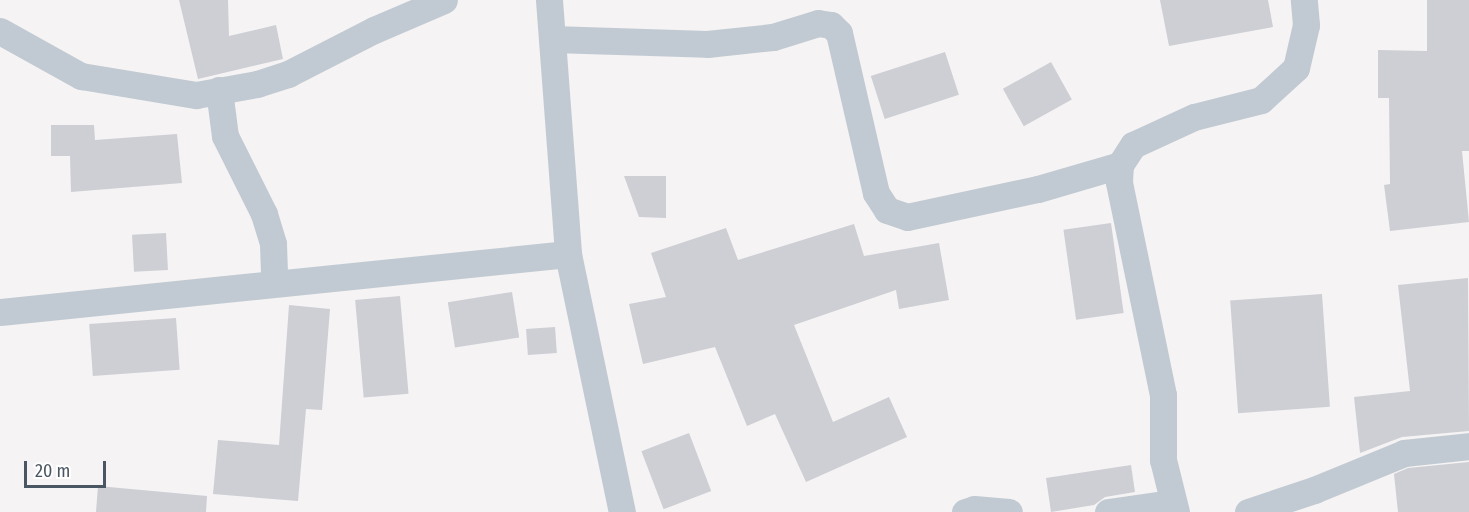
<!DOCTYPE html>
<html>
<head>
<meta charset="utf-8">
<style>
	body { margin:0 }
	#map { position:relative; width:1469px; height:512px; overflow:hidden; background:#f5f3f3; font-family:"Fira Sans Condensed",sans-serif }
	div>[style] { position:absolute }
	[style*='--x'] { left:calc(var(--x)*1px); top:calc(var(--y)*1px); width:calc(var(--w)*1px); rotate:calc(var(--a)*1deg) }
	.building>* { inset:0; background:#cdcfd5; transform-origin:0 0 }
	.street>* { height:27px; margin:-13.5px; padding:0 13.5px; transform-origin:13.5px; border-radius:13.5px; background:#c1cad2 }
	span { translate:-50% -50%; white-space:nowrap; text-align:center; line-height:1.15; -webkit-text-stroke:4.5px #fff; paint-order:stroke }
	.scale { position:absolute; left:24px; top:461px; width:82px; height:27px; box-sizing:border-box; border:3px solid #4a5661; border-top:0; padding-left:8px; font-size:18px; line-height:21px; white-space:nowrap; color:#4a5661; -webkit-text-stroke:4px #fff; paint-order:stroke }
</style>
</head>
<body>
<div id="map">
	<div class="building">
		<div style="clip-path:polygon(179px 0,228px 0,229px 36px,276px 25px,283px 59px,198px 79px)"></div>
		<div style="clip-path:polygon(1160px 0,1268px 0,1273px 27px,1169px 46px)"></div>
		<div style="clip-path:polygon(1427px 0,1469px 0,1469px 151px,1462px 151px,1469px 222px,1390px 231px,1384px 185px,1390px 184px,1389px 98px,1378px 98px,1378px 50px,1427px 51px)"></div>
		<div style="left:945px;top:52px;width:45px;height:78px;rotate:72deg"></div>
		<div style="left:1051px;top:62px;width:43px;height:55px;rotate:61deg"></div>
		<div style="clip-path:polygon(51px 125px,94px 125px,95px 140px,177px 134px,182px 183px,71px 192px,70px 156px,51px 156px)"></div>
		<div style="clip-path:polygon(624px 176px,666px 176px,666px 218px,639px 217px)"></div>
		<div style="left:1111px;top:223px;width:91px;height:48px;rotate:82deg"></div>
		<div style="clip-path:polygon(854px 224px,864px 256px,939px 243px,949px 300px,899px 309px,896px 290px,794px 325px,833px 422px,889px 397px,907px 437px,806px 482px,775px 414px,747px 426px,715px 347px,643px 364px,629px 304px,666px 297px,651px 253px,726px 228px,738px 260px)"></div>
		<div style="left:166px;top:233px;width:37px;height:34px;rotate:87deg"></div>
		<div style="clip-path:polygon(1468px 278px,1469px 431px,1402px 437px,1360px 453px,1354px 397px,1410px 391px,1398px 285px)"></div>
		<div style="left:512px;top:292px;width:46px;height:65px;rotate:81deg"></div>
		<div style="left:1322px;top:294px;width:113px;height:92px;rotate:86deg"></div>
		<div style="left:400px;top:296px;width:98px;height:45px;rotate:85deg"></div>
		<div style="clip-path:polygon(289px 305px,330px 309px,322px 410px,306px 409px,298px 501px,213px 494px,218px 440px,279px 445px)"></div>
		<div style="left:176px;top:318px;width:52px;height:87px;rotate:86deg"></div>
		<div style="left:555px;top:327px;width:26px;height:29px;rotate:86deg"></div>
		<div style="left:689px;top:433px;width:62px;height:51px;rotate:69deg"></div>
		<div style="clip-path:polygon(1469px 462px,1469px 512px,1398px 512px,1394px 474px,1408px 468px)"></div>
		<div style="clip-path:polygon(1131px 465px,1135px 492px,1105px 497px,1094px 505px,1051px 512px,1046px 478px)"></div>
		<div style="clip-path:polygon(98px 486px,207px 496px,206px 512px,96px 512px)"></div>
	</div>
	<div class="street">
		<div style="--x:549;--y:0;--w:255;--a:85.7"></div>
		<div style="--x:568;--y:254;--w:264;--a:78.2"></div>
		<div style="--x:0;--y:31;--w:93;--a:29.1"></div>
		<div style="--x:81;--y:76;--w:117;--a:9.4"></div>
		<div style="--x:196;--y:95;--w:62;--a:-10.2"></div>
		<div style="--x:257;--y:84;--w:33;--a:-18"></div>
		<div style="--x:288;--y:74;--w:97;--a:-27.1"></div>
		<div style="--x:374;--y:30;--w:76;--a:-23.2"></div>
		<div style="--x:552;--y:39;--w:155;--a:1.8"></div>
		<div style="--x:707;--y:44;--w:66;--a:-6.1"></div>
		<div style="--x:773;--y:37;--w:47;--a:-17.3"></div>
		<div style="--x:818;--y:23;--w:13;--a:9"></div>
		<div style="--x:831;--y:25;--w:11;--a:45"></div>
		<div style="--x:839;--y:33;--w:164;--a:77"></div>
		<div style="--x:876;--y:193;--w:20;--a:57"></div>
		<div style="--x:887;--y:210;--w:21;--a:19"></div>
		<div style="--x:907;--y:217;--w:134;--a:-12.1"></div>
		<div style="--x:1038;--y:189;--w:85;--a:-16.3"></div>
		<div style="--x:219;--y:90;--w:46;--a:82.6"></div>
		<div style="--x:225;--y:136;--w:87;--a:63.4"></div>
		<div style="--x:264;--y:214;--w:31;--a:73"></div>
		<div style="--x:273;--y:244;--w:37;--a:88"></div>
		<div style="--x:0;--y:312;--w:571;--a:-5.83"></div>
		<div style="--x:965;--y:512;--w:9;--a:-18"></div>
		<div style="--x:974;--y:509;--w:35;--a:5"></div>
		<div style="--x:1108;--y:512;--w:65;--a:-8"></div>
		<div style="--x:1176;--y:512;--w:54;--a:-104"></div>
		<div style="--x:1163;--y:460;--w:65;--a:-90"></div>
		<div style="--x:1163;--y:395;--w:217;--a:-101.7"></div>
		<div style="--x:1119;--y:182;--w:17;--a:-87"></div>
		<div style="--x:1120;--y:165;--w:24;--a:-57"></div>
		<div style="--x:1133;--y:145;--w:67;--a:-24.7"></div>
		<div style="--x:1194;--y:117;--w:69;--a:-14.2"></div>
		<div style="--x:1261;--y:100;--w:47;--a:-42.4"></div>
		<div style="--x:1296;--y:68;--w:44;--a:-76.9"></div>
		<div style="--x:1306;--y:25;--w:25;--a:-95"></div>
		<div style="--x:1248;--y:512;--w:70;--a:-18.4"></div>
		<div style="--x:1314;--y:490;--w:97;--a:-22.3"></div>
		<div style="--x:1404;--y:453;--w:65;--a:-6.1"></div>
	</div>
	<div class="scale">20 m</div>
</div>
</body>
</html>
